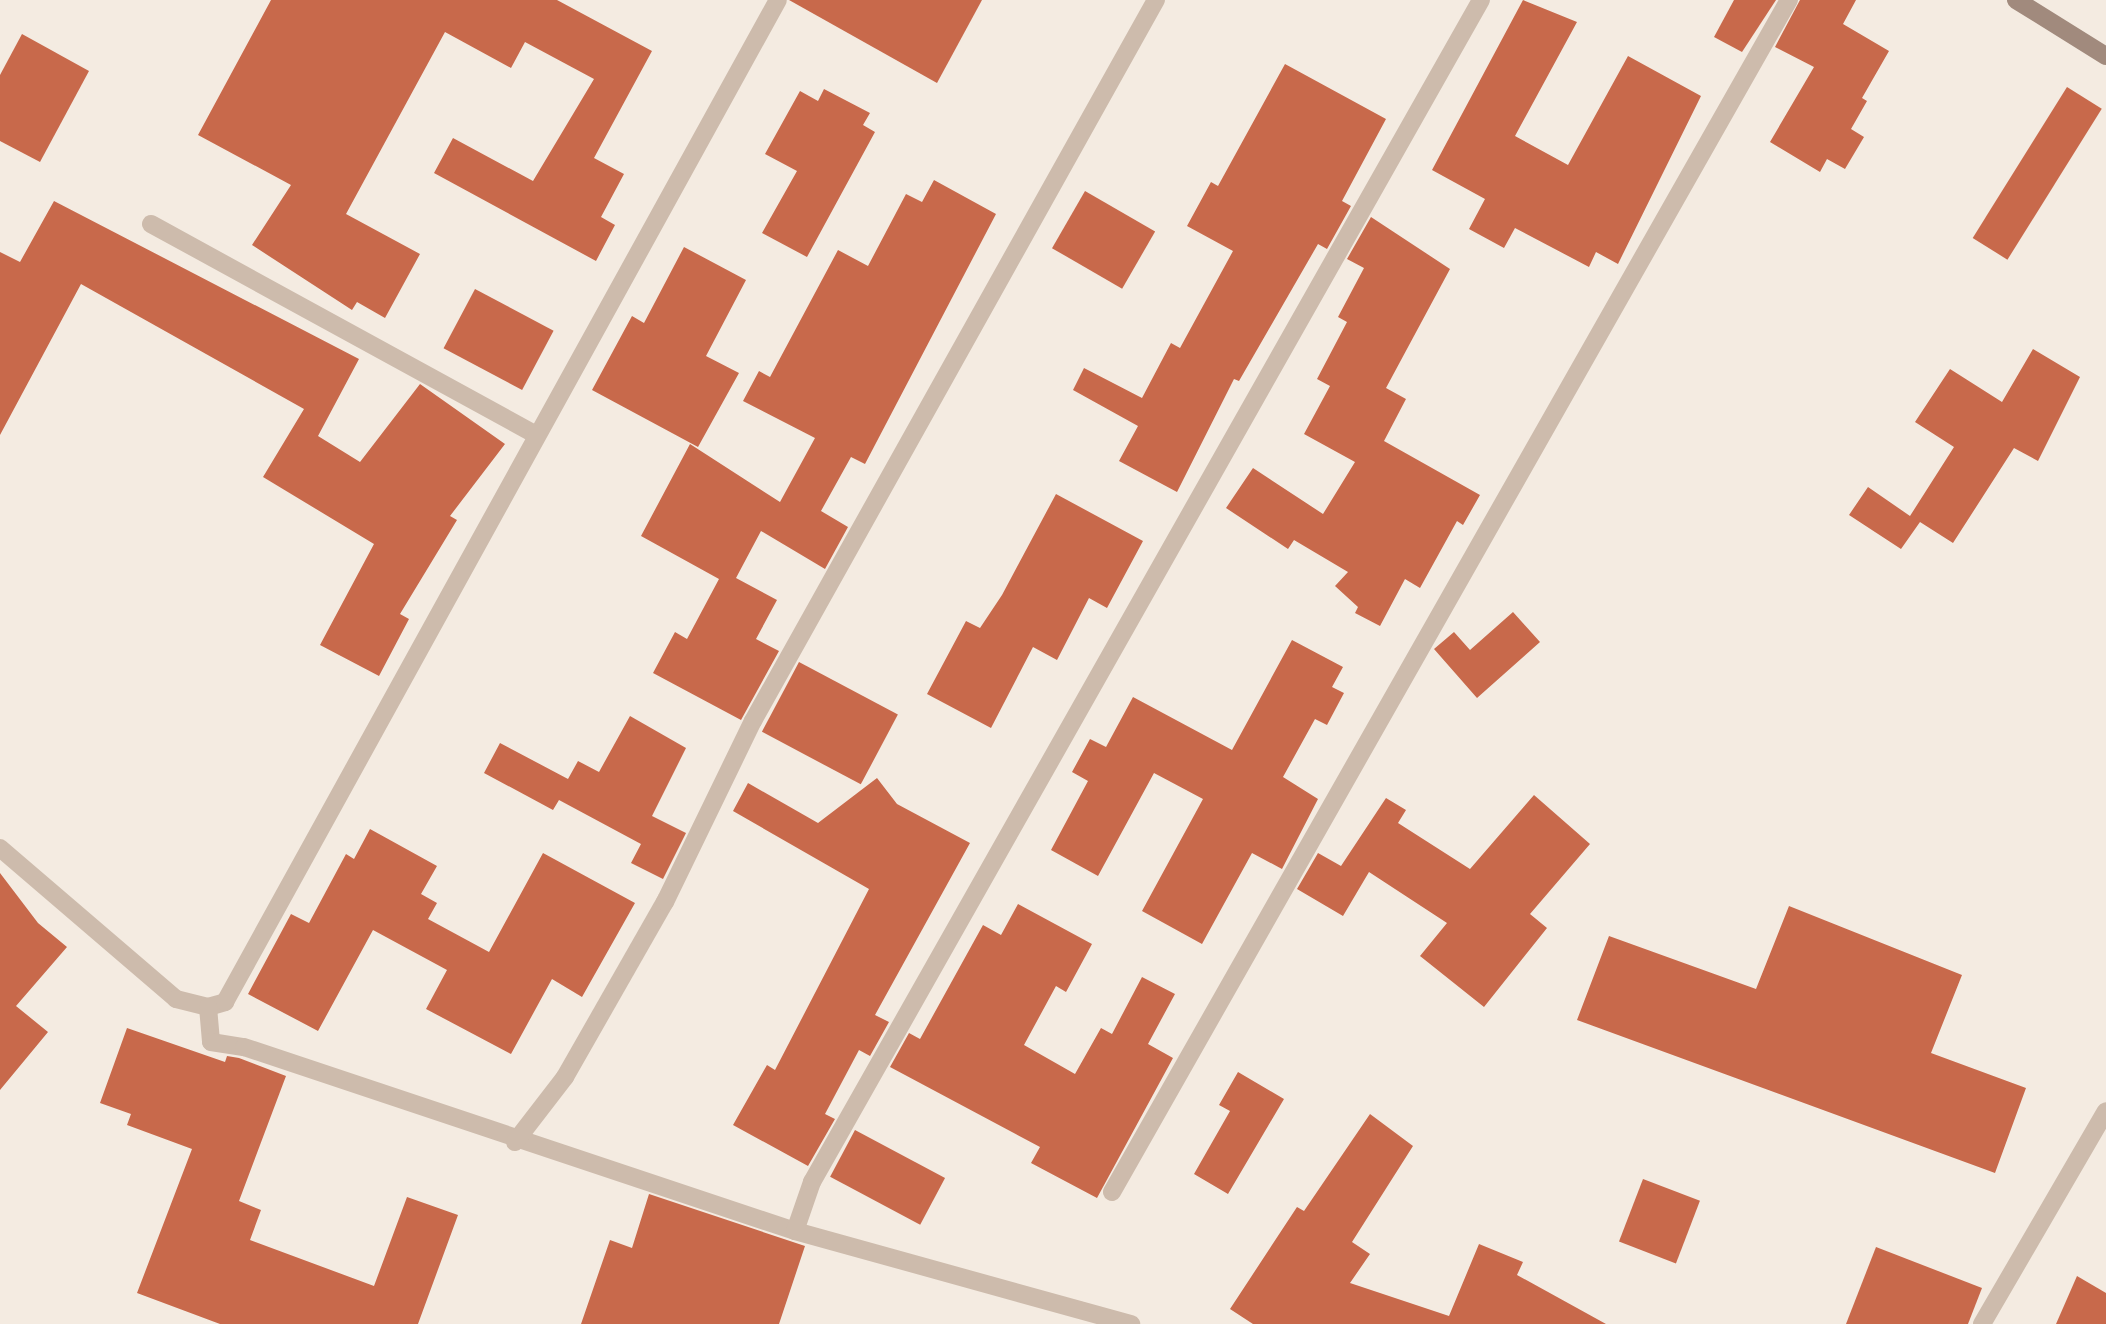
<!DOCTYPE html>
<html>
<head>
<meta charset="utf-8">
<style>
	body { margin:0 }
	#map { position:relative; width:2106px; height:1324px; overflow:hidden; background:#f4ebe1; font-family:"Titillium Web",sans-serif }
	div>[style] { position:absolute }
	[style*='--x'] { left:calc(var(--x)*1px); top:calc(var(--y)*1px); width:calc(var(--w)*1px); rotate:calc(var(--a)*1deg) }
	.building>* { inset:0; background:#c8694b; transform-origin:0 0 }
	.minor>* { height:18px; margin:-9px; padding:0 9px; transform-origin:9px; border-radius:9px; background:#cdbbac }
	.tertiary>* { height:18px; margin:-9px; padding:0 9px; transform-origin:9px; border-radius:9px; background:#cdbbac }
	.secondary>* { height:18px; margin:-9px; padding:0 9px; transform-origin:9px; border-radius:9px; background:#a18a7d }
	span { translate:-50% -50%; white-space:nowrap; text-align:center; line-height:1.15; -webkit-text-stroke:6px #fbf5ee; paint-order:stroke }
</style>
</head>
<body>
<div id="map">
	<div class="building">
		<div style="clip-path:polygon(271px 0,557px 0,652px 51px,594px 158px,624px 174px,601px 217px,615px 225px,596px 261px,434px 173px,453px 138px,533px 181px,594px 79px,525px 42px,511px 68px,445px 32px,346px 214px,420px 254px,385px 318px,357px 302px,352px 310px,252px 245px,291px 185px,198px 135px)"></div>
		<div style="clip-path:polygon(789px 0,982px 0,937px 83px)"></div>
		<div style="clip-path:polygon(1523px 0,1577px 22px,1515px 136px,1568px 165px,1628px 56px,1701px 96px,1618px 264px,1596px 252px,1589px 267px,1515px 228px,1504px 248px,1469px 229px,1485px 199px,1432px 170px)"></div>
		<div style="clip-path:polygon(1734px 0,1776px 0,1742px 52px,1714px 37px)"></div>
		<div style="clip-path:polygon(1800px 0,1856px 0,1843px 24px,1889px 51px,1862px 98px,1867px 101px,1851px 129px,1864px 137px,1845px 169px,1827px 159px,1820px 172px,1770px 142px,1814px 67px,1775px 47px)"></div>
		<div style="clip-path:polygon(22px 34px,89px 71px,40px 162px,0 141px,0 75px)"></div>
		<div style="clip-path:polygon(1285px 64px,1386px 119px,1342px 201px,1351px 206px,1327px 249px,1318px 244px,1239px 381px,1234px 379px,1177px 492px,1119px 461px,1138px 426px,1073px 390px,1084px 368px,1142px 398px,1171px 343px,1180px 348px,1233px 251px,1187px 226px,1211px 182px,1218px 186px)"></div>
		<div style="left:2067px;top:87px;width:41px;height:178px;rotate:32deg"></div>
		<div style="clip-path:polygon(824px 89px,870px 113px,863px 125px,875px 132px,807px 257px,762px 233px,797px 171px,765px 154px,800px 91px,818px 101px)"></div>
		<div style="clip-path:polygon(934px 180px,996px 214px,865px 464px,851px 457px,821px 511px,848px 527px,825px 569px,761px 531px,736px 578px,777px 600px,756px 639px,779px 651px,741px 720px,653px 673px,675px 632px,687px 639px,719px 579px,641px 536px,690px 444px,780px 502px,815px 438px,743px 401px,759px 371px,770px 377px,838px 250px,868px 266px,906px 194px,922px 202px)"></div>
		<div style="left:1085px;top:191px;width:81px;height:66px;rotate:30deg"></div>
		<div style="clip-path:polygon(54px 201px,359px 359px,318px 436px,360px 462px,420px 384px,505px 444px,450px 516px,457px 520px,400px 614px,409px 619px,379px 676px,320px 645px,374px 544px,263px 477px,304px 409px,81px 284px,0 435px,0 252px,20px 262px)"></div>
		<div style="clip-path:polygon(1371px 217px,1450px 269px,1386px 388px,1406px 399px,1384px 441px,1480px 495px,1463px 525px,1457px 521px,1420px 588px,1405px 579px,1380px 626px,1355px 613px,1358px 607px,1335px 586px,1348px 572px,1294px 540px,1288px 549px,1226px 508px,1253px 468px,1323px 514px,1355px 462px,1304px 434px,1330px 386px,1317px 379px,1347px 322px,1338px 317px,1364px 268px,1347px 259px)"></div>
		<div style="clip-path:polygon(684px 247px,746px 280px,706px 356px,739px 373px,698px 447px,592px 390px,632px 316px,644px 323px)"></div>
		<div style="left:475px;top:289px;width:89px;height:67px;rotate:28deg"></div>
		<div style="clip-path:polygon(2033px 349px,2080px 377px,2038px 461px,2014px 448px,1953px 543px,1920px 522px,1901px 549px,1849px 515px,1868px 487px,1910px 516px,1954px 447px,1915px 422px,1950px 369px,2002px 402px)"></div>
		<div style="clip-path:polygon(1056px 494px,1143px 541px,1107px 608px,1089px 598px,1057px 660px,1033px 647px,991px 728px,927px 694px,966px 621px,980px 628px,1002px 595px)"></div>
		<div style="clip-path:polygon(1513px 612px,1540px 642px,1477px 698px,1434px 649px,1454px 632px,1470px 650px)"></div>
		<div style="clip-path:polygon(1292px 640px,1343px 667px,1332px 687px,1344px 693px,1327px 725px,1315px 719px,1283px 777px,1318px 799px,1282px 869px,1252px 853px,1202px 944px,1142px 911px,1203px 799px,1154px 773px,1098px 876px,1051px 850px,1088px 781px,1072px 772px,1090px 739px,1106px 747px,1133px 697px,1232px 750px)"></div>
		<div style="left:799px;top:662px;width:112px;height:79px;rotate:28deg"></div>
		<div style="clip-path:polygon(630px 716px,686px 748px,652px 816px,686px 833px,663px 879px,631px 863px,641px 844px,559px 800px,553px 810px,484px 773px,500px 743px,568px 779px,578px 761px,599px 772px)"></div>
		<div style="clip-path:polygon(877px 778px,897px 804px,970px 843px,875px 1015px,889px 1022px,870px 1056px,859px 1050px,825px 1114px,835px 1119px,808px 1166px,733px 1125px,767px 1065px,775px 1070px,869px 889px,733px 811px,748px 783px,818px 823px)"></div>
		<div style="clip-path:polygon(1534px 795px,1590px 844px,1530px 914px,1547px 928px,1484px 1007px,1420px 956px,1447px 923px,1369px 872px,1343px 916px,1297px 889px,1318px 853px,1341px 866px,1386px 798px,1406px 810px,1398px 823px,1470px 869px)"></div>
		<div style="clip-path:polygon(370px 829px,437px 866px,421px 894px,437px 903px,428px 919px,489px 952px,543px 853px,635px 903px,582px 997px,552px 979px,511px 1054px,426px 1009px,447px 970px,373px 930px,318px 1031px,248px 994px,291px 914px,309px 923px,346px 854px,354px 859px)"></div>
		<div style="clip-path:polygon(0 873px,38px 923px,67px 947px,16px 1006px,48px 1032px,0 1090px)"></div>
		<div style="clip-path:polygon(1018px 904px,1092px 944px,1066px 992px,1056px 986px,1024px 1045px,1075px 1074px,1101px 1028px,1112px 1034px,1142px 977px,1175px 994px,1148px 1044px,1173px 1058px,1097px 1198px,1031px 1163px,1040px 1147px,890px 1067px,909px 1033px,920px 1039px,983px 925px,1001px 935px)"></div>
		<div style="clip-path:polygon(1789px 906px,1962px 975px,1931px 1053px,2026px 1088px,1995px 1173px,1577px 1020px,1609px 936px,1756px 989px)"></div>
		<div style="clip-path:polygon(127px 1028px,225px 1062px,227px 1056px,239px 1058px,286px 1076px,239px 1201px,261px 1210px,250px 1240px,374px 1286px,407px 1197px,458px 1215px,418px 1324px,220px 1324px,137px 1293px,192px 1149px,127px 1125px,131px 1114px,100px 1103px)"></div>
		<div style="clip-path:polygon(1238px 1072px,1284px 1099px,1228px 1194px,1194px 1174px,1230px 1111px,1219px 1105px)"></div>
		<div style="clip-path:polygon(1370px 1114px,1413px 1146px,1352px 1242px,1370px 1254px,1350px 1283px,1449px 1316px,1479px 1244px,1523px 1262px,1517px 1275px,1606px 1324px,1253px 1324px,1230px 1309px,1297px 1207px,1304px 1211px)"></div>
		<div style="left:855px;top:1130px;width:102px;height:53px;rotate:28deg"></div>
		<div style="left:1643px;top:1179px;width:61px;height:67px;rotate:21deg"></div>
		<div style="clip-path:polygon(649px 1194px,805px 1246px,779px 1324px,581px 1324px,610px 1240px,632px 1248px)"></div>
		<div style="clip-path:polygon(1876px 1247px,1982px 1288px,1968px 1324px,1846px 1324px)"></div>
		<div style="clip-path:polygon(2077px 1276px,2106px 1293px,2106px 1324px,2056px 1324px)"></div>
	</div>
	<div class="minor">
		<div style="--x:151;--y:224;--w:440;--a:28.7"></div>
		<div style="--x:0;--y:848;--w:232;--a:40.6"></div>
		<div style="--x:176;--y:999;--w:33;--a:14"></div>
		<div style="--x:208;--y:1007;--w:18;--a:-16"></div>
		<div style="--x:225;--y:1002;--w:1144;--a:-61.11"></div>
		<div style="--x:208;--y:1007;--w:35;--a:85"></div>
		<div style="--x:211;--y:1042;--w:33;--a:9"></div>
		<div style="--x:244;--y:1047;--w:581;--a:18.47"></div>
		<div style="--x:795;--y:1231;--w:349;--a:15.5"></div>
		<div style="--x:515;--y:1142;--w:82;--a:-52.4"></div>
		<div style="--x:565;--y:1077;--w:202;--a:-60.3"></div>
		<div style="--x:665;--y:902;--w:201;--a:-64.1"></div>
		<div style="--x:753;--y:721;--w:826;--a:-60.8"></div>
		<div style="--x:1112;--y:1192;--w:1371;--a:-60.41"></div>
		<div style="--x:795;--y:1231;--w:52;--a:-70.9"></div>
		<div style="--x:812;--y:1182;--w:1358;--a:-60.49"></div>
	</div>
	<div class="tertiary">
		<div style="--x:1982;--y:1324;--w:246;--a:-59.8"></div>
	</div>
	<div class="secondary">
		<div style="--x:2016;--y:0;--w:106;--a:31.9"></div>
	</div>
</div>
</body>
</html>
